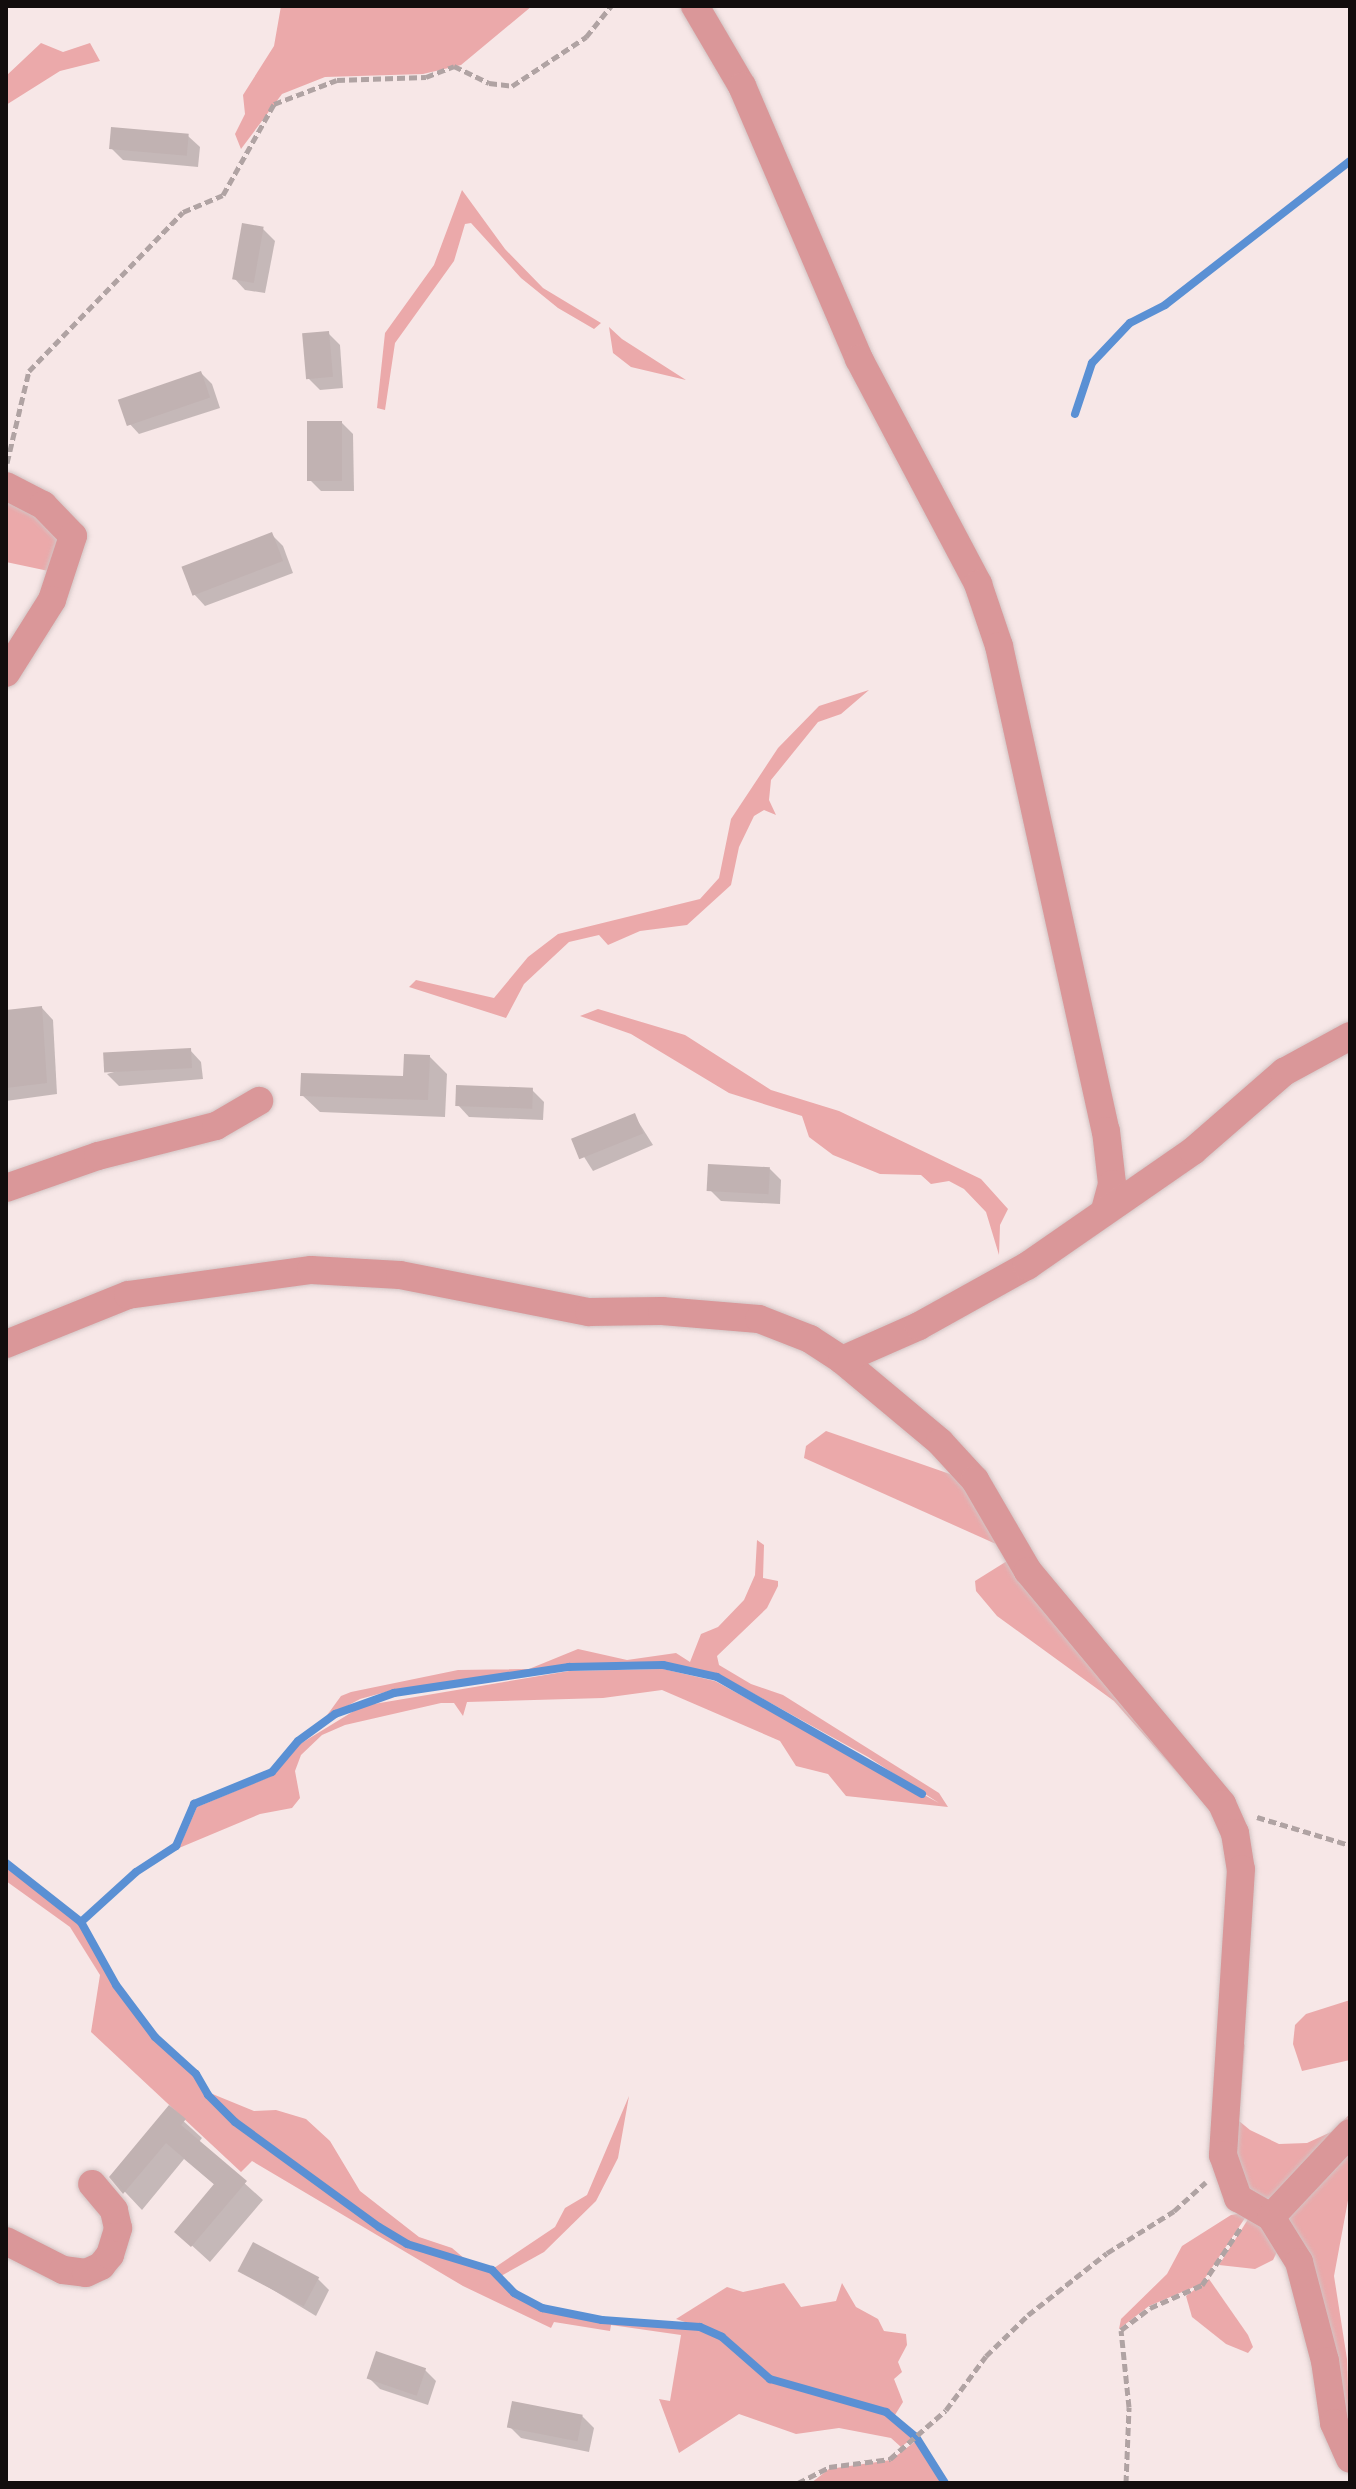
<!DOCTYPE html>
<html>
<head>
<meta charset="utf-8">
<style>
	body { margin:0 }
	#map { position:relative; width:1356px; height:2489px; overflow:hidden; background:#f7e7e7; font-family:"DM Sans",sans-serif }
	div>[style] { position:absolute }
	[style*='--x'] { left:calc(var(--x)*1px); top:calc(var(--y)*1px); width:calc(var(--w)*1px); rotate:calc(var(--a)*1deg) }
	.green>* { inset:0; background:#eba9aa }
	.shadow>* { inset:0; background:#0003 }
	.stream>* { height:8px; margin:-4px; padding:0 4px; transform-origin:4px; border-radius:4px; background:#5a90d4 }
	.building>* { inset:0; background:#c1b2b2; transform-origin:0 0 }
	.path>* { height:5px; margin-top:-2.5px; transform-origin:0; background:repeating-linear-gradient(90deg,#b0a3a3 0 8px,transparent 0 12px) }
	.roads { filter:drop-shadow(0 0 2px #d2c4c4) drop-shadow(0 0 2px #d2c4c4) }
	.minor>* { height:28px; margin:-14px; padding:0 14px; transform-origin:14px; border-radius:14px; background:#da9799 }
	span { translate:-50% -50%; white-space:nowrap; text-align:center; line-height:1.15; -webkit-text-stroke:6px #fff; paint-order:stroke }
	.frame { position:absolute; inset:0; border:8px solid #120d0d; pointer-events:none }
</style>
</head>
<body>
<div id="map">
	<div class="green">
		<div style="clip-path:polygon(281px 6px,532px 6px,461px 65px,423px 74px,325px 77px,282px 94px,241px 149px,235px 134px,245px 114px,243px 95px,274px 46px)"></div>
		<div style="clip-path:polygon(41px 43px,63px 52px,90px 43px,100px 61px,60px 71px,6px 105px,6px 76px)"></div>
		<div style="clip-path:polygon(462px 190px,505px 249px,543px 288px,601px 323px,594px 329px,558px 308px,521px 278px,471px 223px,465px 224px,454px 261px,395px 343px,385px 410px,377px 408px,385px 333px,434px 265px)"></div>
		<div style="clip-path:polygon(609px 327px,622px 339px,686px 380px,631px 367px,613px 353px)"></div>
		<div style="clip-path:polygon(6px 498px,36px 512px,60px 541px,58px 573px,6px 562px)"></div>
		<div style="clip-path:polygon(869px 690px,841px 714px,818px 722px,771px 780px,769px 800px,776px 815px,764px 810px,754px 816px,739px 847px,731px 885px,687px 925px,640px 931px,608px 945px,599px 935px,569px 942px,524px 984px,506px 1018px,409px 987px,416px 980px,494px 998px,528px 957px,558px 934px,700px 899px,719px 878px,731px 819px,778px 748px,819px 706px)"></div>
		<div style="clip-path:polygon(598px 1009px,685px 1035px,771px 1090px,839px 1111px,981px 1179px,1008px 1209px,1000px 1225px,999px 1255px,986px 1212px,964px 1189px,949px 1181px,931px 1184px,921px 1175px,880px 1174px,833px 1155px,809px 1137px,802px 1116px,729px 1093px,631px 1034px,580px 1016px)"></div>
		<div style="clip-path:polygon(826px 1431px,973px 1482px,1006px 1542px,996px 1544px,804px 1458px,806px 1446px)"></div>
		<div style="clip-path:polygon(757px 1540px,764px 1545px,763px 1578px,778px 1581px,778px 1586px,767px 1608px,717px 1656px,719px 1665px,751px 1684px,783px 1695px,939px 1793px,948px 1807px,846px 1796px,828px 1774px,796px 1766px,780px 1741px,662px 1690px,603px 1698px,467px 1702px,463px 1716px,454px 1703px,441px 1703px,345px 1725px,322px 1735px,301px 1755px,295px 1771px,300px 1798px,292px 1808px,260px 1814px,179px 1848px,197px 1807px,274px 1775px,300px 1744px,362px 1706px,569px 1671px,663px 1669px,715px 1681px,939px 1803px,868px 1757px,718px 1674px,664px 1662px,568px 1664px,393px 1690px,360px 1699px,325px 1718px,341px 1696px,351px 1692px,458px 1670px,529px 1669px,578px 1649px,627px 1660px,676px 1653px,690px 1662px,701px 1634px,718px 1627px,744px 1600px,755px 1575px)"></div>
		<div style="clip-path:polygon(1015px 1556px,1219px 1820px,1114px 1701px,997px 1616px,976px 1591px,975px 1581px)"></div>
		<div style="clip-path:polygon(6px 1865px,79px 1923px,115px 1986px,154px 2038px,195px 2075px,206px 2096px,234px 2123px,378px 2229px,406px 2246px,491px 2272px,513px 2294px,542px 2310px,602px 2322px,700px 2329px,721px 2339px,769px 2381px,885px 2413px,914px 2437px,901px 2447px,891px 2438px,839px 2428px,796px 2434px,739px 2414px,679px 2453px,659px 2399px,670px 2401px,681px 2335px,611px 2325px,610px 2331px,554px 2322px,551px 2328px,463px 2286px,252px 2161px,241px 2172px,91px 2032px,100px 1975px,70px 1927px,6px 1881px)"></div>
		<div style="clip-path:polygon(1350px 2000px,1350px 2060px,1302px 2071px,1293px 2044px,1295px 2025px,1306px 2014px)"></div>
		<div style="clip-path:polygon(1237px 2035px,1245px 2045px,1239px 2121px,1250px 2130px,1279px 2144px,1307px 2143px,1331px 2132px,1350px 2114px,1350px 2127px,1276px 2198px,1251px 2199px,1231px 2154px)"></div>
		<div style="clip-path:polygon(210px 2093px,254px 2111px,276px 2110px,306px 2119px,330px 2141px,360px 2191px,419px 2237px,452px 2248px,465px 2259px,408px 2242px,380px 2225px,237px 2120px)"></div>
		<div style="clip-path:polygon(629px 2096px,618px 2158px,596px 2201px,544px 2252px,501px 2276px,494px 2268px,555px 2227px,565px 2208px,587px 2195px)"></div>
		<div style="clip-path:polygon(1350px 2138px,1349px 2195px,1334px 2276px,1347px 2359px,1350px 2452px,1275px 2217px)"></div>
		<div style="clip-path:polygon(1249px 2212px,1201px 2284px,1149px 2306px,1119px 2329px,1121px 2319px,1167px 2274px,1182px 2246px,1231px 2215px)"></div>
		<div style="clip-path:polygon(1252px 2213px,1277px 2252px,1273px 2260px,1255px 2269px,1219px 2265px)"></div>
		<div style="clip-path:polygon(1209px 2279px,1248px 2335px,1253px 2347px,1248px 2353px,1226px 2344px,1192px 2317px,1186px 2296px)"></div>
		<div style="clip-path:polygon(784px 2283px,801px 2307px,836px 2301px,842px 2283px,856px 2307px,878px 2319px,884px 2331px,906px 2334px,907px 2345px,898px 2362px,902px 2372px,894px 2379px,903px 2402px,895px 2415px,772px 2377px,724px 2335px,676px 2319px,727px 2287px,743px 2292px)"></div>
		<div style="clip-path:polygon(917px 2440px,943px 2483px,811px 2483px,829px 2469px,891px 2460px)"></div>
	</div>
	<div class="shadow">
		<div style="clip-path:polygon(188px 136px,200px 147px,198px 167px,123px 160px,111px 148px)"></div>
		<div style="clip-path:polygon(263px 229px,275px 241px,265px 293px,245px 290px,234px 278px)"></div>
		<div style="clip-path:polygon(328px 333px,340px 345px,343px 388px,320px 390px,308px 378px)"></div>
		<div style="clip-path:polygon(201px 373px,212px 384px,220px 408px,139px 434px,128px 422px)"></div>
		<div style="clip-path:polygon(342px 423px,353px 434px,354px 491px,321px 491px,310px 480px)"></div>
		<div style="clip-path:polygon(272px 535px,283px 546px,293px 573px,205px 606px,194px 594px)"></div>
		<div style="clip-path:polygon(42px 1008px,53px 1020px,57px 1094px,6px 1101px,6px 1014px)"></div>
		<div style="clip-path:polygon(190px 1050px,201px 1062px,203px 1079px,119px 1086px,107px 1074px)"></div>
		<div style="clip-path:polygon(429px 1056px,447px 1074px,445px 1117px,320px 1112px,302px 1095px,405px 1078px)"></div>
		<div style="clip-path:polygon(532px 1090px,544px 1102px,543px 1120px,469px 1117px,458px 1105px)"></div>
		<div style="clip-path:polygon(634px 1115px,653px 1145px,593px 1171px,574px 1141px)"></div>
		<div style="clip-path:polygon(770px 1169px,781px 1180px,780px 1204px,721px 1201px,710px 1190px)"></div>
		<div style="clip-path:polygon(169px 2108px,202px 2138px,199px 2142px,263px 2200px,210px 2262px,176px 2231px,216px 2186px,184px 2159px,142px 2210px,111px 2177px)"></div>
		<div style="clip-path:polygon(240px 2270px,318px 2279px,329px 2290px,316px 2316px)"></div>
		<div style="clip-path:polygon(424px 2369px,436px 2381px,428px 2405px,380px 2389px,369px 2378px)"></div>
		<div style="clip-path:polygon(582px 2416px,594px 2428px,589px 2452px,521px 2438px,510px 2427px)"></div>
	</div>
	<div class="stream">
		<div style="--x:1075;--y:414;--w:54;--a:-71.6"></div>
		<div style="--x:1092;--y:363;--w:55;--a:-46.5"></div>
		<div style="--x:1130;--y:323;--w:39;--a:-27"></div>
		<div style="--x:1165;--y:305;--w:234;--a:-37.9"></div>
		<div style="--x:6;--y:1863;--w:95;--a:38.2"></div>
		<div style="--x:81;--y:1922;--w:72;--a:60.9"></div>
		<div style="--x:116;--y:1985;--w:65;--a:53.1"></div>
		<div style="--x:155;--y:2037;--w:55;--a:42.1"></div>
		<div style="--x:196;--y:2074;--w:24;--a:60"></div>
		<div style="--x:208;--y:2095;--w:38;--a:45"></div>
		<div style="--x:235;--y:2122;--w:178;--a:36.1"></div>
		<div style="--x:379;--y:2227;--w:33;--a:31"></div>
		<div style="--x:407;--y:2244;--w:89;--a:17"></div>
		<div style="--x:492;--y:2270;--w:32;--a:46"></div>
		<div style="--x:514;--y:2293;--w:32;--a:28"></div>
		<div style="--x:542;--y:2308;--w:61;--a:11.3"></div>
		<div style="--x:602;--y:2320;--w:98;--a:4.1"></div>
		<div style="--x:700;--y:2327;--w:24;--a:24"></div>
		<div style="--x:722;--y:2337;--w:64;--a:41.2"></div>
		<div style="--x:770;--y:2379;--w:121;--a:15.9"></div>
		<div style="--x:886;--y:2412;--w:39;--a:40"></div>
		<div style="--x:916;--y:2437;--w:54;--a:57.8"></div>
		<div style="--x:81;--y:1922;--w:74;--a:-42.3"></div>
		<div style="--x:136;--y:1872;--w:48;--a:-33"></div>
		<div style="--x:176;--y:1846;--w:46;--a:-66.8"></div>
		<div style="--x:194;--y:1804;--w:84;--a:-22.3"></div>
		<div style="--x:272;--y:1772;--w:40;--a:-50"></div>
		<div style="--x:298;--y:1741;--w:46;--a:-36.1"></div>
		<div style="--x:335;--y:1714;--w:63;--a:-19.6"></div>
		<div style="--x:394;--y:1693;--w:177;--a:-8.5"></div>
		<div style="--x:569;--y:1667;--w:94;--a:-1.2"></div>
		<div style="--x:663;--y:1665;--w:55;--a:12.5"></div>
		<div style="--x:717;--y:1677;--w:236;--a:29.7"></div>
	</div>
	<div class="building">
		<div style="left:111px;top:127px;width:78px;height:22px;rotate:5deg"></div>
		<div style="left:242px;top:223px;width:22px;height:57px;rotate:10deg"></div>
		<div style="left:329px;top:331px;width:46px;height:27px;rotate:85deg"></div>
		<div style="left:201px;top:371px;width:28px;height:88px;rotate:71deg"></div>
		<div style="left:307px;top:421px;width:35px;height:60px"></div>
		<div style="left:272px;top:532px;width:31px;height:97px;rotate:69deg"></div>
		<div style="clip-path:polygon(42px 1006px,47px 1083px,6px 1088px,6px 1010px)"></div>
		<div style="left:191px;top:1048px;width:20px;height:88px;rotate:87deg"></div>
		<div style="clip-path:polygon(404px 1054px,430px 1055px,428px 1100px,300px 1096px,301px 1073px,403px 1076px)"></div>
		<div style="left:456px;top:1085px;width:77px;height:21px;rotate:2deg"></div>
		<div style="left:635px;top:1113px;width:22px;height:69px;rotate:68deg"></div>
		<div style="left:708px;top:1164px;width:62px;height:27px;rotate:3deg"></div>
		<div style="clip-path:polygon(169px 2105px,186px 2119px,181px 2125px,247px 2181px,191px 2247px,174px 2232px,214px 2184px,166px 2143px,123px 2194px,109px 2177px)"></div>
		<div style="left:253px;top:2242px;width:75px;height:33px;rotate:28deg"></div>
		<div style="left:376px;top:2351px;width:53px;height:29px;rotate:19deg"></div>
		<div style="left:512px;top:2401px;width:72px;height:27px;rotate:11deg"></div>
	</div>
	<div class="path">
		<div style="--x:7;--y:463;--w:95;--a:-76.6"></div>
		<div style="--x:29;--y:371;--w:221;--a:-45.9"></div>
		<div style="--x:183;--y:212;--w:43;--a:-23"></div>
		<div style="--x:223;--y:195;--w:104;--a:-60.7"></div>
		<div style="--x:274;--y:104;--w:67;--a:-20.9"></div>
		<div style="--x:337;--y:80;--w:89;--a:-1.9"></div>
		<div style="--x:426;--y:77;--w:30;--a:-21"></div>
		<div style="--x:454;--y:66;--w:39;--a:26"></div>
		<div style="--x:489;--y:83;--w:23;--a:7"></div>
		<div style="--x:512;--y:86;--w:89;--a:-33.5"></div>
		<div style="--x:586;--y:37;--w:40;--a:-51"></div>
		<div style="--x:1257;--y:1817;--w:97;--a:16.8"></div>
		<div style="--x:798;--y:2483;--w:35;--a:-27"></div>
		<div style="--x:829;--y:2467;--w:62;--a:-7.5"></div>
		<div style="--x:890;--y:2459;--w:74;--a:-41.2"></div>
		<div style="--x:946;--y:2410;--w:67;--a:-53.5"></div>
		<div style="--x:986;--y:2356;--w:59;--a:-44.3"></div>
		<div style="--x:1028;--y:2315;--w:100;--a:-38.1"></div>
		<div style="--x:1107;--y:2253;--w:79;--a:-32.1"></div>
		<div style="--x:1174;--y:2211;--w:43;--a:-42.2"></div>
		<div style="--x:1126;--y:2483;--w:76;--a:-87.7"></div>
		<div style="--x:1129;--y:2407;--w:77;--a:-95.9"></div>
		<div style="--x:1121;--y:2330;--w:36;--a:-37"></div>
		<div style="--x:1150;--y:2308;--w:57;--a:-23.9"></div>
		<div style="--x:1202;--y:2285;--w:71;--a:-55.9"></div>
	</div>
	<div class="roads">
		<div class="minor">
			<div style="--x:695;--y:6;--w:93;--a:59.6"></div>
			<div style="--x:742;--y:86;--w:297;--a:66.8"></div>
			<div style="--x:859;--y:359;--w:255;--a:62.1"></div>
			<div style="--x:978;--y:584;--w:65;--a:71.3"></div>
			<div style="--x:999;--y:646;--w:497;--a:77.6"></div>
			<div style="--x:1106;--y:1131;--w:53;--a:83.5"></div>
			<div style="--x:1112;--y:1184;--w:24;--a:105"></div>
			<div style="--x:6;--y:486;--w:42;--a:27.2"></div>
			<div style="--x:43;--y:505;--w:43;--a:45.9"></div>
			<div style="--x:73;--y:536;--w:67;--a:108.2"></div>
			<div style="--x:52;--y:600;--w:86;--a:122.2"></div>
			<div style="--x:6;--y:1188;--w:97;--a:-19.2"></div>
			<div style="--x:98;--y:1156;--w:122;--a:-14.3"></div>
			<div style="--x:216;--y:1126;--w:50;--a:-30.2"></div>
			<div style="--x:6;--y:1344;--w:131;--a:-21.9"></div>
			<div style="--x:128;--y:1295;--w:185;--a:-7.8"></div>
			<div style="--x:311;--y:1270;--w:89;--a:3.2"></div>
			<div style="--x:400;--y:1275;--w:193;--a:11.1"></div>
			<div style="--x:589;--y:1312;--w:73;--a:-0.8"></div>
			<div style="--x:662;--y:1311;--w:97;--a:4.7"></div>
			<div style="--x:759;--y:1319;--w:55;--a:21.4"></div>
			<div style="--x:810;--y:1339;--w:38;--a:33"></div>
			<div style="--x:842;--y:1360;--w:128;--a:39.9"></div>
			<div style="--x:940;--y:1442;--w:52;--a:47.4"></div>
			<div style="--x:975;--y:1480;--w:105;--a:59.8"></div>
			<div style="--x:1028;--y:1571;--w:303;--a:50.2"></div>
			<div style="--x:1222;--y:1804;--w:32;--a:66"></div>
			<div style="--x:1235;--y:1833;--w:36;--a:81"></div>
			<div style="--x:1241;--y:1869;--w:287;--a:93.6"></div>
			<div style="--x:1223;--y:2155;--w:46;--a:70.8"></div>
			<div style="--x:1238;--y:2198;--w:38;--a:30"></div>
			<div style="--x:1271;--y:2217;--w:53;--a:58.1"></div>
			<div style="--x:1299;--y:2262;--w:102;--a:75.3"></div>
			<div style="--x:1325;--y:2361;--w:63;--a:81.7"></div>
			<div style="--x:1334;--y:2423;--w:39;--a:66"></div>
			<div style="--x:842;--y:1360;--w:84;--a:-23.8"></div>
			<div style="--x:919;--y:1326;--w:124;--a:-29.1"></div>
			<div style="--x:1027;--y:1266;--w:202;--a:-34.7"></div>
			<div style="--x:1193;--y:1151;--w:121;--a:-41"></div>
			<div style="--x:1284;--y:1072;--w:75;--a:-28.6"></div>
			<div style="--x:1271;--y:2217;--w:115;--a:-46.8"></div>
			<div style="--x:6;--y:2241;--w:64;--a:27"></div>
			<div style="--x:63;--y:2270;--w:23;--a:7"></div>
			<div style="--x:86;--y:2273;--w:17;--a:-25"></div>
			<div style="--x:101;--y:2266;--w:14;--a:-51"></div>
			<div style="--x:110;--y:2255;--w:28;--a:-73"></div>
			<div style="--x:118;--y:2228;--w:18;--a:-103"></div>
			<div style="--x:114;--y:2210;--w:34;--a:-130"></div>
		</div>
	</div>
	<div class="frame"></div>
</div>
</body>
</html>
